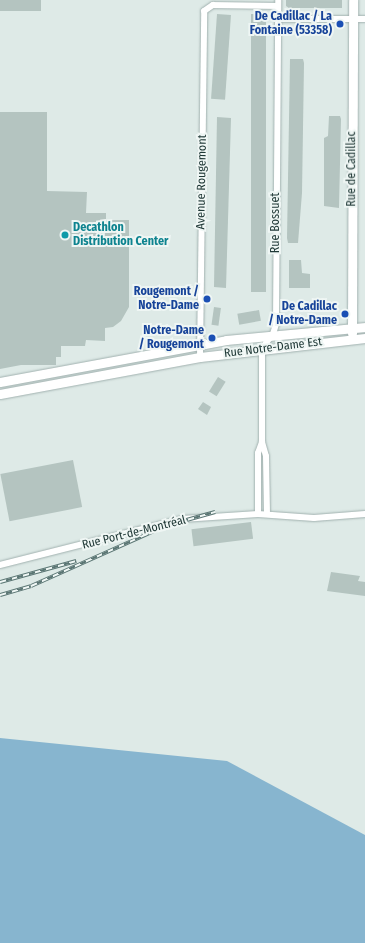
<!DOCTYPE html>
<html>
<head>
<meta charset="utf-8">
<style>
	body { margin:0 }
	#map { position:relative; width:365px; height:943px; overflow:hidden; background:#deeae7; font-family:"Fira Sans Condensed",sans-serif }
	div>[style] { position:absolute }
	[style*='--x'] { left:calc(var(--x)*1px); top:calc(var(--y)*1px); width:calc(var(--w)*1px); rotate:calc(var(--a)*1deg) }
	.water>* { inset:0; background:#87b5cf }
	.building>* { inset:0; background:#b4c4c0; transform-origin:0 0 }
	.roads { filter:drop-shadow(0 0 1px #a1b1af) drop-shadow(0 0 1px #a1b1af) }
	.street>* { height:6px; margin:-3px; padding:0 3px; transform-origin:3px; border-radius:3px; background:#fff }
	.secondary>* { height:9px; margin:-4.5px; padding:0 4.5px; transform-origin:4.5px; border-radius:4.5px; background:#fff }
	.rail>* { height:3.5px; margin-top:-1.75px; transform-origin:0; background:repeating-linear-gradient(90deg,#eff6f4 0 6px,#5a7573 0 12px); box-sizing:border-box; border-block:1px solid #5a7573 }
	.dots>* { width:11px; height:11px; translate:-50% -50%; box-sizing:border-box; border:2px solid #eff6f4; border-radius:50% }
	span { translate:-50% -50%; white-space:nowrap; text-align:center; line-height:1.15; -webkit-text-stroke:4px #eff6f4; paint-order:stroke }
	.transit-label { font-size:12px; color:#164399; font-weight:700 }
	.right { translate:-100% -50%; text-align:right }
	.street-label { font-size:12px; color:#203937 }
	.culture-label { font-size:12px; color:#0d838f; font-weight:700 }
	.left { translate:0 -50%; text-align:left }
</style>
</head>
<body>
<div id="map">
	<div class="water">
		<div style="clip-path:polygon(0 738px,227px 761px,365px 835px,365px 943px,0 943px)"></div>
	</div>
	<div class="building">
		<div style="left:0;top:0;width:41px;height:11px"></div>
		<div style="clip-path:polygon(286px 0,342px 0,342px 8px,289px 8px,286px 6px)"></div>
		<div style="left:217px;top:14px;width:14px;height:85px;rotate:4deg"></div>
		<div style="left:251px;top:14px;width:15px;height:278px"></div>
		<div style="clip-path:polygon(290px 59px,303px 59px,304px 63px,302px 193px,298px 243px,288px 243px,287px 238px)"></div>
		<div style="clip-path:polygon(0 112px,47px 112px,47px 191px,87px 192px,86px 213px,106px 213px,106px 220px,129px 220px,129px 307px,121px 321px,113px 327px,105px 328px,105px 341px,86px 340px,85px 346px,61px 346px,61px 357px,56px 357px,56px 365px,21px 365px,0 369px)"></div>
		<div style="clip-path:polygon(329px 116px,340px 116px,341px 119px,339px 208px,324px 206px,324px 138px,328px 136px)"></div>
		<div style="clip-path:polygon(217px 117px,231px 118px,226px 288px,214px 287px)"></div>
		<div style="clip-path:polygon(289px 260px,301px 260px,302px 273px,310px 274px,310px 288px,289px 288px)"></div>
		<div style="left:214px;top:307px;width:7px;height:18px;rotate:8deg"></div>
		<div style="left:259px;top:310px;width:11px;height:22px;rotate:80deg"></div>
		<div style="left:218px;top:377px;width:9px;height:17px;rotate:32deg"></div>
		<div style="clip-path:polygon(203px 402px,211px 407px,207px 415px,198px 409px)"></div>
		<div style="left:73px;top:460px;width:48px;height:74px;rotate:79deg"></div>
		<div style="left:251px;top:522px;width:17px;height:60px;rotate:83deg"></div>
		<div style="clip-path:polygon(331px 572px,360px 576px,358px 581px,365px 582px,365px 596px,327px 591px)"></div>
	</div>
	<div class="roads">
		<div class="street">
			<div style="--x:278;--y:19;--w:87;--a:0"></div>
			<div style="--x:200;--y:357;--w:346;--a:-89.3"></div>
			<div style="--x:204;--y:11;--w:11;--a:-34"></div>
			<div style="--x:213;--y:5;--w:65;--a:0.9"></div>
			<div style="--x:258;--y:514;--w:61;--a:-90"></div>
			<div style="--x:258;--y:453;--w:12;--a:-70"></div>
			<div style="--x:267;--y:514;--w:58;--a:-91"></div>
			<div style="--x:266;--y:456;--w:15;--a:-106"></div>
			<div style="--x:262;--y:442;--w:94;--a:-90"></div>
			<div style="--x:262;--y:348;--w:18;--a:-52"></div>
			<div style="--x:273;--y:334;--w:10;--a:-73"></div>
			<div style="--x:276;--y:324;--w:324;--a:-89.6"></div>
			<div style="--x:0;--y:565;--w:188;--a:-14.2"></div>
			<div style="--x:182;--y:519;--w:76;--a:-3.8"></div>
			<div style="--x:258;--y:514;--w:56;--a:4.1"></div>
			<div style="--x:314;--y:518;--w:51;--a:-4.5"></div>
		</div>
		<div class="secondary">
			<div style="--x:352;--y:333;--w:333;--a:-89.8"></div>
			<div style="--x:0;--y:382;--w:230;--a:-10.5"></div>
			<div style="--x:226;--y:340;--w:140;--a:-5.3"></div>
			<div style="--x:0;--y:394;--w:203;--a:-10.5"></div>
			<div style="--x:200;--y:357;--w:166;--a:-6.6"></div>
		</div>
	</div>
	<div class="rail">
		<div style="--x:0;--y:582;--w:79;--a:-15.4"></div>
		<div style="--x:0;--y:595;--w:32;--a:-16"></div>
		<div style="--x:31;--y:586;--w:147;--a:-24.1"></div>
		<div style="--x:165;--y:526;--w:52;--a:-15.6"></div>
	</div>
	<div class="dots">
		<div style="left:340px;top:24px;background:#1a4fb4"></div>
		<div style="left:65px;top:235px;background:#0f9aa8"></div>
		<div style="left:207px;top:299px;background:#1a4fb4"></div>
		<div style="left:345px;top:314px;background:#1a4fb4"></div>
		<div style="left:212px;top:338px;background:#1a4fb4"></div>
	</div>
	<div class="transit-label">
		<span class="right" style="left:332px;top:24px">De Cadillac / La<br>Fontaine (53358)</span>
		<span class="right" style="left:199px;top:299px">Rougemont /<br>Notre-Dame</span>
		<span class="right" style="left:337px;top:314px">De Cadillac<br>/ Notre-Dame</span>
		<span class="right" style="left:204px;top:338px">Notre-Dame<br>/ Rougemont</span>
	</div>
	<div class="street-label">
		<span style="left:352px;top:169px;rotate:-90deg">Rue de Cadillac</span>
		<span style="left:202px;top:182px;rotate:-89deg">Avenue Rougemont</span>
		<span style="left:276px;top:223px;rotate:-90deg">Rue Bossuet</span>
		<span style="left:273px;top:348px;rotate:-7deg">Rue Notre-Dame Est</span>
		<span style="left:134px;top:533px;rotate:-14deg">Rue Port-de-Montréal</span>
	</div>
	<div class="culture-label">
		<span class="left" style="left:73px;top:235px">Decathlon<br>Distribution Center</span>
	</div>
</div>
</body>
</html>
